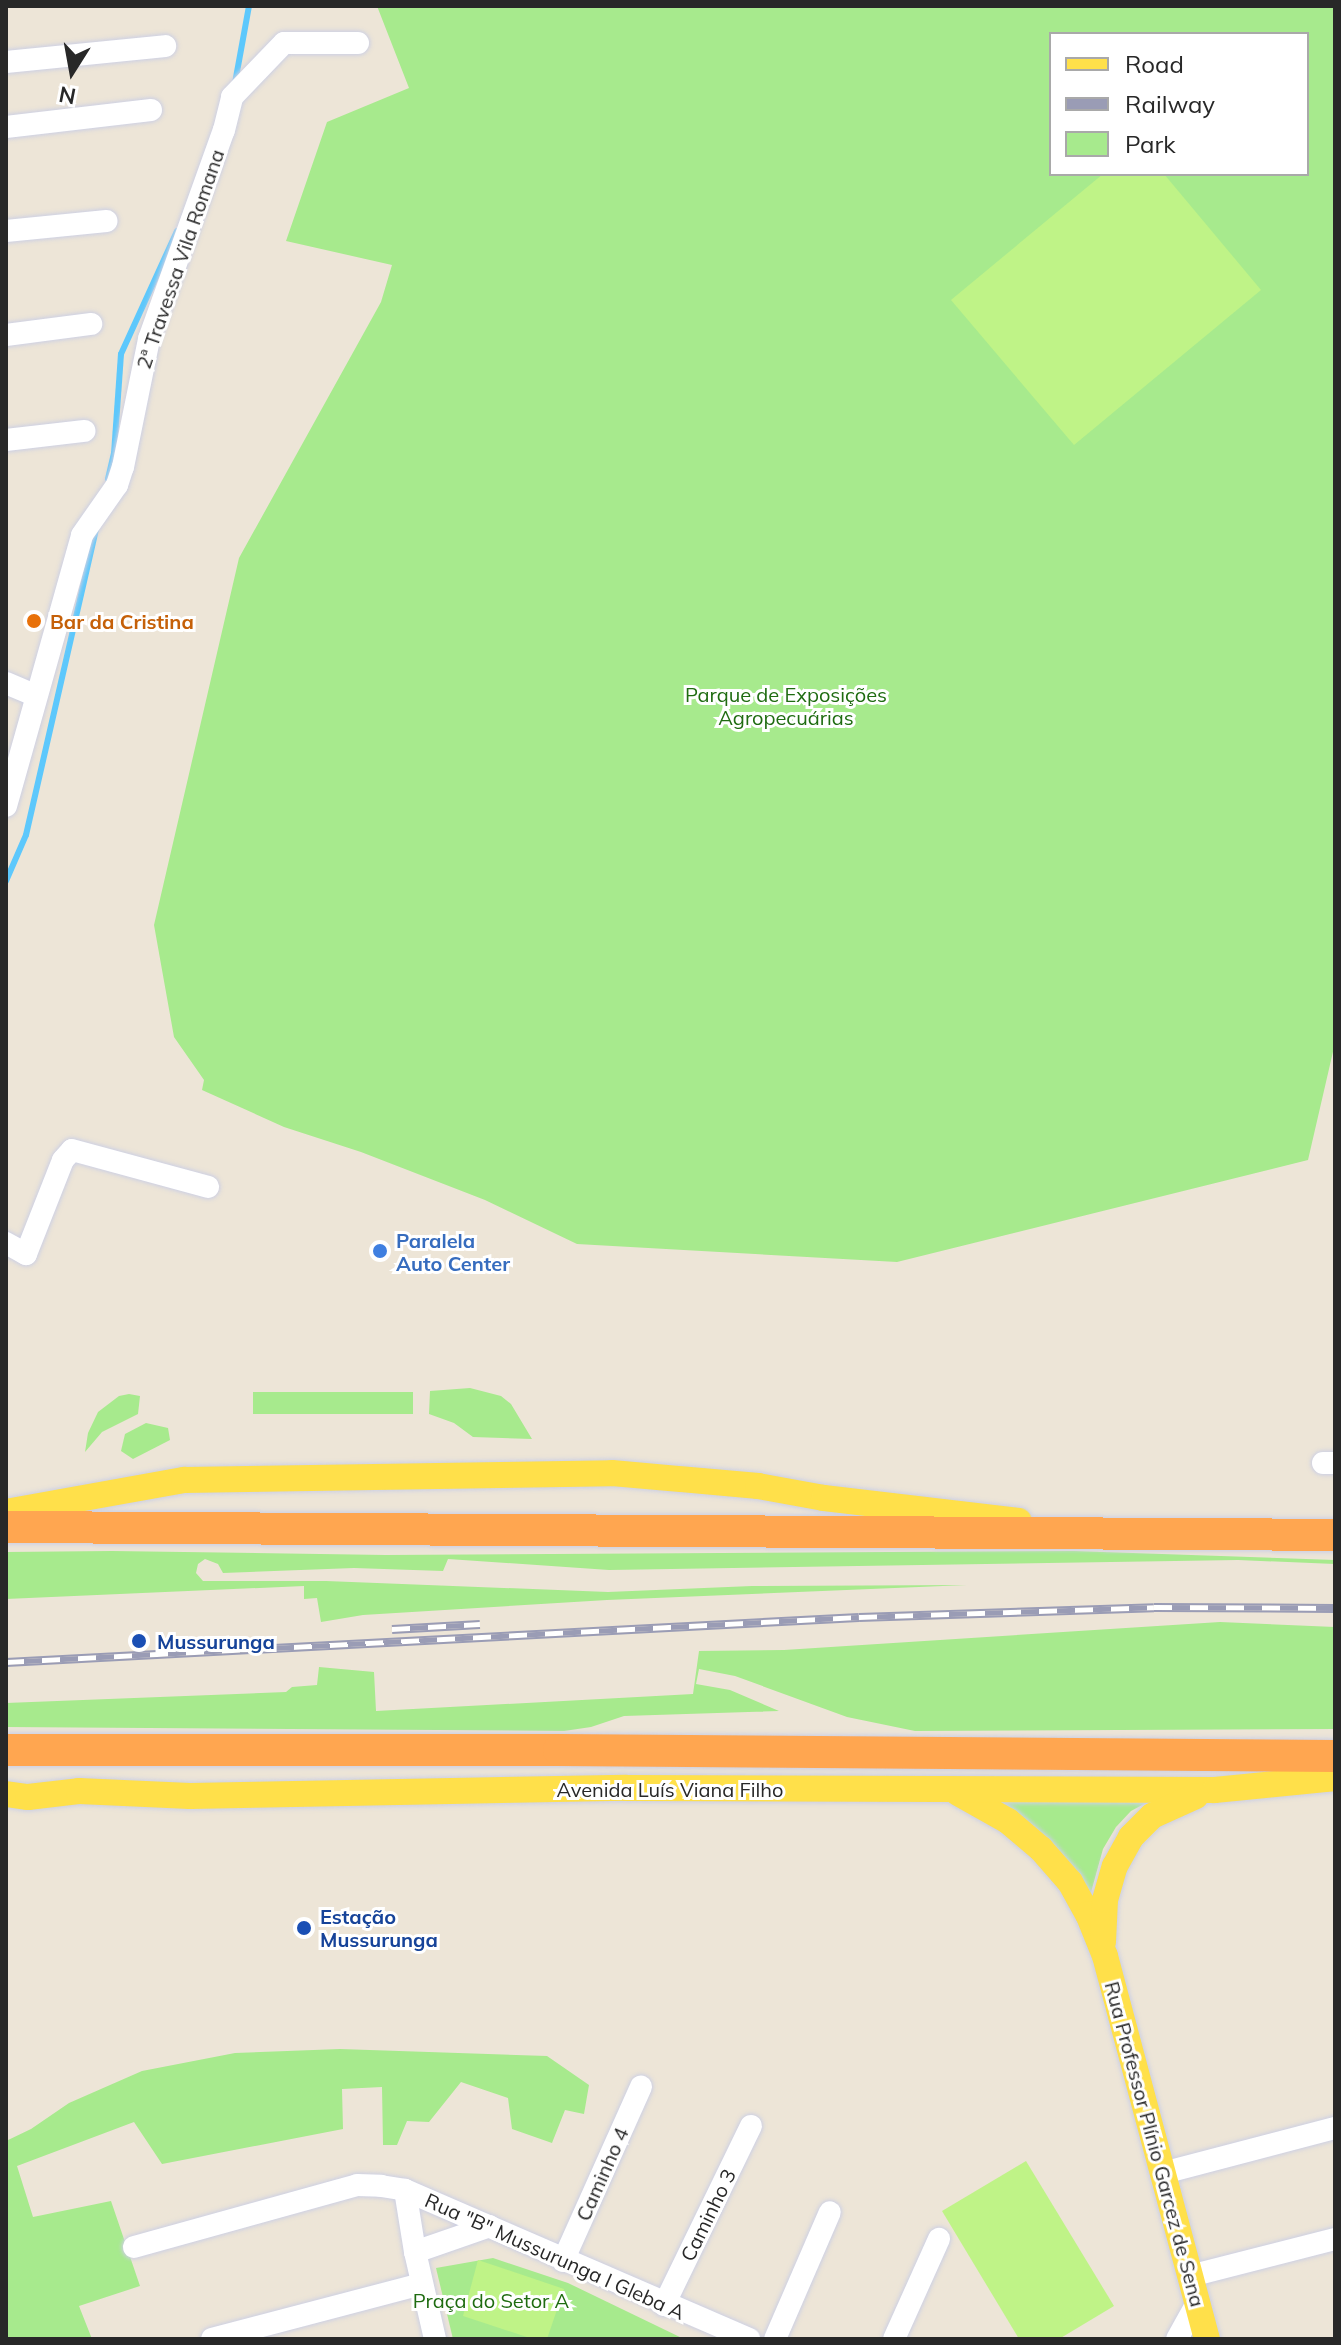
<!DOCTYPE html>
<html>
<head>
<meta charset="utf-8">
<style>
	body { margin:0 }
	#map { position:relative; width:1341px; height:2345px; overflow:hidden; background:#ede5d7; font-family:Mulish,sans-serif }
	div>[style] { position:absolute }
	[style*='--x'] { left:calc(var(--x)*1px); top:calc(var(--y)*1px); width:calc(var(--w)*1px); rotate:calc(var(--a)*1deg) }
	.green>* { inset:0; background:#a7ea8d; transform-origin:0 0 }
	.pitch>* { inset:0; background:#bff387 }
	.stream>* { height:6px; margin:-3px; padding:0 3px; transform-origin:3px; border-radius:3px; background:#5dc8fc }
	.roads { filter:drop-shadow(0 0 2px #cdd0e3) drop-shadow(0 0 2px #cdd0e3) }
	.minor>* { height:22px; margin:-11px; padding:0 11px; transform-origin:11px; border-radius:11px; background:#fff }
	.major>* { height:26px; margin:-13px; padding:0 13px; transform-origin:13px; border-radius:13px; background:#ffe04a }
	.highway>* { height:32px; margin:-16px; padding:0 16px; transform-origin:16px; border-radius:16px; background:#ffa650 }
	.rail>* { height:9px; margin-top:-4.5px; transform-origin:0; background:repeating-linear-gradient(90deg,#fff 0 18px,#9a9cb5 0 36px); box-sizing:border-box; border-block:2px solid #9a9cb5 }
	.dots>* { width:22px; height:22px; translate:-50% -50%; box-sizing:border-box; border:4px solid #fff; border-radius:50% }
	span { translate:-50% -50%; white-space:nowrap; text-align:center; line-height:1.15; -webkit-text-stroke:6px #fff; paint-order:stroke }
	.street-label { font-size:20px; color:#282828 }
	.food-label { font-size:20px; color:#c56008; font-weight:700 }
	.left { translate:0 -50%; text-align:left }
	.park-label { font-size:20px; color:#1f6c11 }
	.shop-label { font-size:20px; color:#366cbe; font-weight:700 }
	.transit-label { font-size:20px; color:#164399; font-weight:700 }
	.frame { position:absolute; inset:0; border:8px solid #282828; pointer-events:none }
	.legend { position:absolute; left:1049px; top:32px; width:260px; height:144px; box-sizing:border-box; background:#fff; border:2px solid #a9a9a9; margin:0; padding:10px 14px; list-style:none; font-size:24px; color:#282828 }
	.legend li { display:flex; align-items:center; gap:16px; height:40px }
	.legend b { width:40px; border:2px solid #a9a9a9 }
	.north { position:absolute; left:32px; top:32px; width:80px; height:80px; -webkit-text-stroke:6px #fff; paint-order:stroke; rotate:191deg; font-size:22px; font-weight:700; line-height:32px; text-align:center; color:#282828 }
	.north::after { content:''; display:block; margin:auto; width:28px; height:36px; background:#282828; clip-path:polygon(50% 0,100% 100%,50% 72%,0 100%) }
</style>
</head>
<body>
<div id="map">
	<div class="green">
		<div style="clip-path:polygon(evenodd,377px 6px,1335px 6px,1335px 1043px,1308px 1160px,897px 1262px,577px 1244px,485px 1200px,361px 1152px,284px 1127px,202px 1090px,204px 1080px,174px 1037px,154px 925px,239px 558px,381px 302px,392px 265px,286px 241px,327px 122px,409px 88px,377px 6px,1051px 34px,1307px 34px,1307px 174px,1051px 174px,1051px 34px)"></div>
		<div style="clip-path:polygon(470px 1388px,501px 1396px,511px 1404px,532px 1439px,473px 1437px,454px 1423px,429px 1414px,430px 1391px)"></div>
		<div style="left:253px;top:1392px;width:160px;height:22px"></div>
		<div style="clip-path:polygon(129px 1394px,140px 1396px,138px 1414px,102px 1432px,85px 1452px,88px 1433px,98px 1412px,119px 1396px)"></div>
		<div style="clip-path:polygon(146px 1423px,168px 1428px,170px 1440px,133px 1459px,121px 1451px,125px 1434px)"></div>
		<div style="clip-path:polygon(112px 1551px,386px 1555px,1074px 1551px,1335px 1560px,1335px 1564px,1238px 1560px,609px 1570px,448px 1559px,443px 1571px,354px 1568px,223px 1573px,218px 1564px,205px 1559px,198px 1564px,196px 1573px,203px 1581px,326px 1581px,608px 1592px,752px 1586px,967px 1585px,607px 1600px,363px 1615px,321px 1622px,317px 1598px,304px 1599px,304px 1586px,6px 1599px,6px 1552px)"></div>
		<div style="clip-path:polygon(1220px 1622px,1335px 1627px,1335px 1729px,915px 1731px,847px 1717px,735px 1676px,699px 1669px,696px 1684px,730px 1690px,779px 1711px,624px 1716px,591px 1727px,564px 1731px,6px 1727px,6px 1703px,286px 1692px,292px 1687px,317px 1685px,319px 1667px,374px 1672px,376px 1711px,693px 1694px,699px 1651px,784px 1650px)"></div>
		<div style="clip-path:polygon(996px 1799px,1146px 1803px,1131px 1811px,1116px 1827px,1103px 1849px,1090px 1896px)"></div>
		<div style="clip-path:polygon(340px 2049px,547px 2056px,589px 2085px,584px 2114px,565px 2110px,552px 2143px,512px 2129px,508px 2098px,461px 2082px,429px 2122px,407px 2121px,397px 2145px,383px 2145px,382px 2087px,342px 2089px,343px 2129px,162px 2164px,134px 2122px,17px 2166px,33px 2217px,111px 2201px,140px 2286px,79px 2306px,92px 2339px,6px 2339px,6px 2141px,31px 2129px,69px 2103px,142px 2071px,235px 2053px)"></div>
		<div style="clip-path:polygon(493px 2258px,568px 2283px,684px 2339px,453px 2339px,436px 2268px)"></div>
	</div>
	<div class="pitch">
		<div style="clip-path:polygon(1103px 174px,1164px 174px,1261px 290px,1074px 445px,951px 300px)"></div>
		<div style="clip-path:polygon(1026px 2161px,1114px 2306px,1059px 2339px,1019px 2339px,942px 2211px)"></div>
		<div style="clip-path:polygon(478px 2260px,564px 2289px,547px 2339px,533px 2339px,463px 2316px)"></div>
	</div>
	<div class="stream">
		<div style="--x:235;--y:83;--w:78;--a:-79.7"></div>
		<div style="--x:108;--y:479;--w:26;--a:-77"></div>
		<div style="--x:114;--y:454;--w:100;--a:-86"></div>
		<div style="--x:121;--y:354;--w:135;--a:-65.5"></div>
		<div style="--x:6;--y:881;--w:50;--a:-66.5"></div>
		<div style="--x:26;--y:835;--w:314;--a:-77.1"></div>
	</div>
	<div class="roads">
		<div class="minor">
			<div style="--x:6;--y:62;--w:160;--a:-5.7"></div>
			<div style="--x:6;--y:127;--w:146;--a:-6.7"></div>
			<div style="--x:6;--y:231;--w:101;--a:-5.7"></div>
			<div style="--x:6;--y:335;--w:86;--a:-7.4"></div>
			<div style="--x:6;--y:440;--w:79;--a:-6.6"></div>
			<div style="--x:6;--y:683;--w:33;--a:23"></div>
			<div style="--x:6;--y:806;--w:281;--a:-74.3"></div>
			<div style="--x:82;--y:535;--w:61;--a:-55"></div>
			<div style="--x:117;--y:485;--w:19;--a:-72"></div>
			<div style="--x:123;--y:467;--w:131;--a:-78.5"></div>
			<div style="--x:149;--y:339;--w:222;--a:-70.3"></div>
			<div style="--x:224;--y:130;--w:34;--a:-76"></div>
			<div style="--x:232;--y:97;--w:75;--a:-46.1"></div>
			<div style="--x:284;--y:43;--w:74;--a:0"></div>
			<div style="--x:6;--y:1243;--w:23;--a:29"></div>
			<div style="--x:26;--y:1254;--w:101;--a:-68.5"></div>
			<div style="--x:63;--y:1160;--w:13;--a:-48"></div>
			<div style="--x:72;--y:1150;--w:141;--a:15.2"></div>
			<div style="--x:1323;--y:1463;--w:12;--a:0"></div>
			<div style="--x:1163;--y:2173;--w:178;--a:-14.7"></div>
			<div style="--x:405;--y:2190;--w:63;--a:80.8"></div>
			<div style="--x:134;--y:2247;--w:231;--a:-15.5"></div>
			<div style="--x:357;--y:2185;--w:24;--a:2"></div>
			<div style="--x:381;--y:2186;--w:24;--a:9"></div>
			<div style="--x:405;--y:2190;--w:375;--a:23.4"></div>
			<div style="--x:563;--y:2261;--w:191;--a:-65.9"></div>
			<div style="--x:1190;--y:2276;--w:150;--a:-14.3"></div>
			<div style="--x:664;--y:2305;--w:199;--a:-64.1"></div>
			<div style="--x:212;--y:2339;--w:216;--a:-14.7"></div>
			<div style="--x:435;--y:2339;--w:89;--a:-102.9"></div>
			<div style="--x:415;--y:2252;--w:79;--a:-19.1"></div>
			<div style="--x:775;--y:2339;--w:138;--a:-66.6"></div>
			<div style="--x:894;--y:2339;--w:110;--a:-65.8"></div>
			<div style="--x:1177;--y:2339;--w:41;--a:-60.9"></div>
		</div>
		<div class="major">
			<div style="--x:6;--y:1512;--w:181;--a:-10.2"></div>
			<div style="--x:184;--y:1480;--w:428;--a:-0.9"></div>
			<div style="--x:612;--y:1473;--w:147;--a:5.1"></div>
			<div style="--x:758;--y:1486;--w:67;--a:10.3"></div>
			<div style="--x:824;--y:1498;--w:196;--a:6.7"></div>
			<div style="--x:958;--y:1793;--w:57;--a:29.2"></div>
			<div style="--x:1008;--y:1821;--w:43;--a:40.3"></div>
			<div style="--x:1041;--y:1849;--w:44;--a:48.7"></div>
			<div style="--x:1070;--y:1882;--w:37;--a:61"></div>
			<div style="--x:1088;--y:1914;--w:45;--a:68"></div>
			<div style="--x:1105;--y:1956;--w:396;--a:75.1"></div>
			<div style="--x:6;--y:1794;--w:22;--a:8"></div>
			<div style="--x:28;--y:1797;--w:51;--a:-6.7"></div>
			<div style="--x:79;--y:1791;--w:111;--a:2.6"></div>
			<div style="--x:190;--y:1796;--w:436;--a:-1.1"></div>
			<div style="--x:626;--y:1788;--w:589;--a:0.19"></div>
			<div style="--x:1215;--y:1790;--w:121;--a:-5.7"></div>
			<div style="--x:1103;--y:1942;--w:42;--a:-87.3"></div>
			<div style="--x:1105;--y:1900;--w:35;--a:-74"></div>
			<div style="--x:1115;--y:1866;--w:33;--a:-61"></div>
			<div style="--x:1131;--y:1837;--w:30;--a:-45"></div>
			<div style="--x:1152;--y:1816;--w:48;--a:-24.4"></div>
		</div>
		<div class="highway">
			<div style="--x:6;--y:1527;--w:1329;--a:0.34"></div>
			<div style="--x:6;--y:1750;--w:553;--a:0"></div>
			<div style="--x:559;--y:1750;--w:776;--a:0.44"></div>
		</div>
	</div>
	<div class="rail">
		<div style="--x:392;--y:1629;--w:88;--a:-3.3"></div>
		<div style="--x:6;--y:1662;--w:854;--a:-3.02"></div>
		<div style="--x:859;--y:1617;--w:295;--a:-1.9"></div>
		<div style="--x:1154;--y:1607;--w:181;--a:0.3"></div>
	</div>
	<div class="dots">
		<div style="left:34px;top:621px;background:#e8710a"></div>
		<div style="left:380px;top:1251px;background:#3f7fe0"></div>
		<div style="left:139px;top:1641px;background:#1a4fb4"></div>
		<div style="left:304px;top:1928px;background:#1a4fb4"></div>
	</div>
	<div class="street-label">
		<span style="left:180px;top:259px;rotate:-71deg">2ª Travessa Vila Romana</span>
		<span style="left:670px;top:1789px">Avenida Luís Viana Filho</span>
		<span style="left:1155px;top:2144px;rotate:75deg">Rua Professor Plínio Garcez de Sena</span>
		<span style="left:602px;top:2174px;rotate:-66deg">Caminho 4</span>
		<span style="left:708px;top:2215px;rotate:-64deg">Caminho 3</span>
		<span style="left:555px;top:2256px;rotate:24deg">Rua "B" Mussurunga I Gleba A</span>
	</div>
	<div class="food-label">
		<span class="left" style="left:50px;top:621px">Bar da Cristina</span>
	</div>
	<div class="park-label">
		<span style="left:786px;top:706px">Parque de Exposições<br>Agropecuárias</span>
		<span style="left:491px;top:2300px">Praça do Setor A</span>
	</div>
	<div class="shop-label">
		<span class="left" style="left:396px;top:1252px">Paralela<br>Auto Center</span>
	</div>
	<div class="transit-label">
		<span class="left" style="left:157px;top:1641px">Mussurunga</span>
		<span class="left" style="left:320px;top:1928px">Estação<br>Mussurunga</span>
	</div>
	<div class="frame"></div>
	<ul class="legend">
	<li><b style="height:10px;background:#ffe04a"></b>Road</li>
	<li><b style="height:10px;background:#9a9cb5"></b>Railway</li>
	<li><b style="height:22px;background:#a7ea8d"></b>Park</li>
	</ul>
	<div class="north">N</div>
</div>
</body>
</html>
